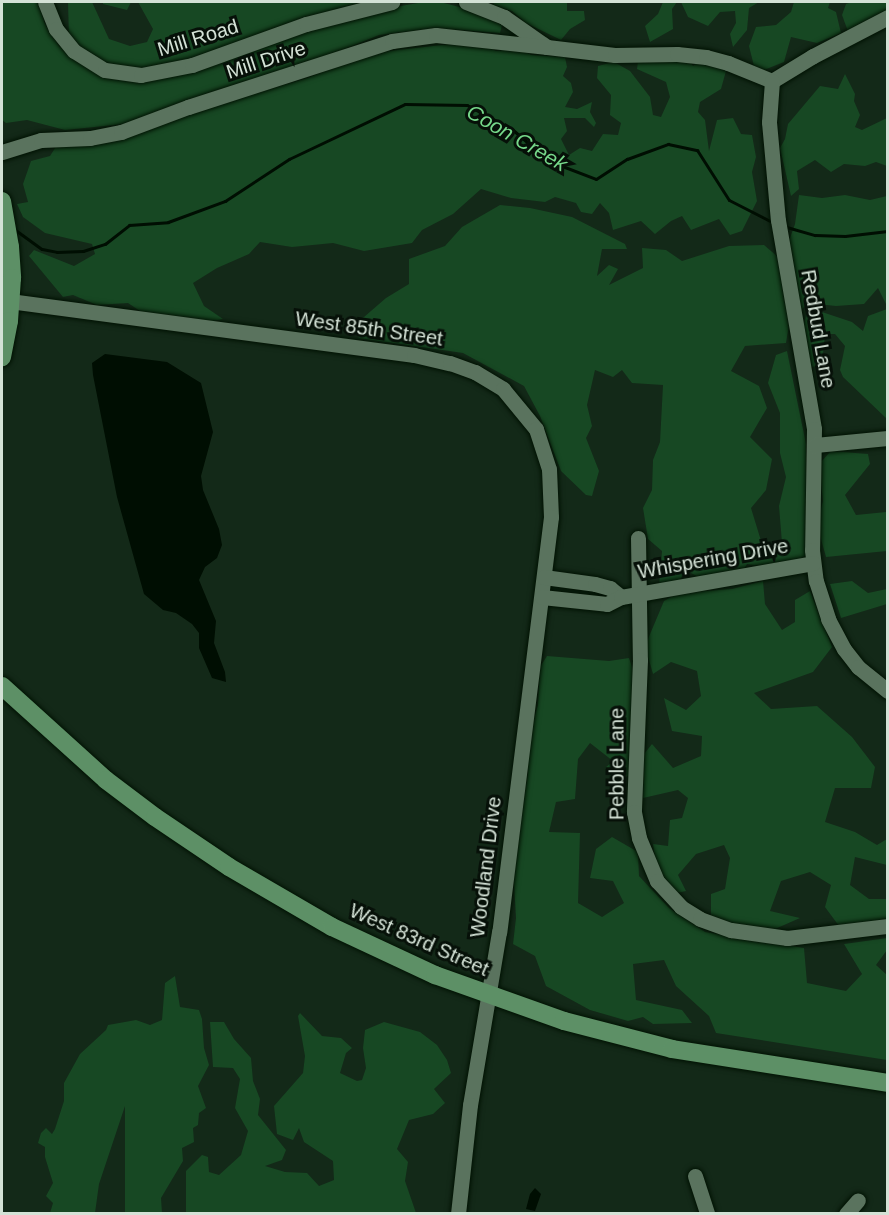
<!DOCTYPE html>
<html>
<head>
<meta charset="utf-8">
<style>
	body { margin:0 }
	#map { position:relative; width:889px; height:1215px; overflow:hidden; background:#132918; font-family:Helvetica,sans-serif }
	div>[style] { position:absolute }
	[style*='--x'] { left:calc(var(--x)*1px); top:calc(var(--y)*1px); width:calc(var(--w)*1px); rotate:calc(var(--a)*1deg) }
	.green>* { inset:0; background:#174823 }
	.water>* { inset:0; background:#000e02 }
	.stream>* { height:3px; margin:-1.5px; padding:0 1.5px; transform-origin:1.5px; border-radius:1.5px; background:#000e02 }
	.roads { filter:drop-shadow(0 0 2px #001203) drop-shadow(0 0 2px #001203) }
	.minor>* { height:15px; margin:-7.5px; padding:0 7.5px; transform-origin:7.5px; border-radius:7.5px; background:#5a735e }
	.major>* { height:18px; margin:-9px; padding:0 9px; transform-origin:9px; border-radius:9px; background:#5d9066 }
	span { translate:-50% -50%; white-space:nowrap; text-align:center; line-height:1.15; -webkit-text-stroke:6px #061008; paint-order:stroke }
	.street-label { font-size:20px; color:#d4e2d6 }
	.water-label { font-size:21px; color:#76d88a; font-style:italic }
	.frame { position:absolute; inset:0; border:3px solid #d4e2d6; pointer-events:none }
</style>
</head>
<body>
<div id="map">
	<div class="green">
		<div style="clip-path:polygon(2px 2px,39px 2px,45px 24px,59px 46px,91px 69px,126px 79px,383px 9px,424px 2px,440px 2px,471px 10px,502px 25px,500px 33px,436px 28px,379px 35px,315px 61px,124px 124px,65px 130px,27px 120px,6px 123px,2px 120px)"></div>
		<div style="clip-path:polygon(68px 2px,92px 2px,109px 39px,130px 46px,147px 42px,153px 29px,138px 2px,382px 2px,211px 54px,145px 71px,105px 66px,69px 40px)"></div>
		<div style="clip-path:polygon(103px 2px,131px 2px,127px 10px,103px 4px)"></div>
		<div style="clip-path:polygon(495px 2px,567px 2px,567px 11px,584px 11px,585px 20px,570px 29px,561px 40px,526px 23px,512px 11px,492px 5px)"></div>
		<div style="clip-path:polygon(663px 2px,677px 2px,672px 9px,673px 29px,650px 42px,645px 26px,658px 14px)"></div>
		<div style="clip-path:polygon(681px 2px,759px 2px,749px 8px,747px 30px,733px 47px,730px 34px,736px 23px,735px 11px,720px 12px,708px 26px,688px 17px)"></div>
		<div style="clip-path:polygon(794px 2px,830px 2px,828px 8px,836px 12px,841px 33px,817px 43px,791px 37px,784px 62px,764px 70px,754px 66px,749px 46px,756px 27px,776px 25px,791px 12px)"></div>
		<div style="clip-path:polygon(852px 2px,887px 2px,887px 11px,849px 34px,842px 15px,846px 4px)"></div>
		<div style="clip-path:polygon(451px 44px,484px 45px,496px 51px,521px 48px,531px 55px,565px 57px,567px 67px,563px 76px,571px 83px,573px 92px,565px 107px,577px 109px,592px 102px,590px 112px,596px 123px,594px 127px,585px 118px,564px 118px,567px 131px,561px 139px,569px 155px,580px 148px,592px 151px,603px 134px,618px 135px,621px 123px,610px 115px,611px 95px,597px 78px,598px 66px,614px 62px,630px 71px,650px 97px,653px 115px,661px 117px,670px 97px,666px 82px,637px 69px,638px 61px,688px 58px,693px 66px,701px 59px,726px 71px,721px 89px,700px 102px,698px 112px,705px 120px,709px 151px,717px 120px,733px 118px,741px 134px,752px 135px,756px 157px,752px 172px,757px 201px,742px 231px,730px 235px,719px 219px,691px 230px,682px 216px,671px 221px,655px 234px,641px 221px,613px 230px,609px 213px,600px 203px,592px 214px,581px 212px,576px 203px,555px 197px,545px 202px,511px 198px,481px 189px,453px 214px,422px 230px,412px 243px,364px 251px,333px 243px,292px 247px,260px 242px,249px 254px,217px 268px,193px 283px,204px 306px,223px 319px,207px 322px,143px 313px,128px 303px,97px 305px,73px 295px,63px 297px,29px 256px,34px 250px,74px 266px,95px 254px,92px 244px,45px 233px,23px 217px,17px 204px,28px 202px,23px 184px,31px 161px,50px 156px,57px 145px,216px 105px,307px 78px,371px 53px)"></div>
		<div style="clip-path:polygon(845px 74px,855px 94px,854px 101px,860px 115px,855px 127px,862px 130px,887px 118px,887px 166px,876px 162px,865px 166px,844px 164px,831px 172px,815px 160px,797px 171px,799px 189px,791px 196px,780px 148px,785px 139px,788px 124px,820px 86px,838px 89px)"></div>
		<div style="clip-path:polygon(799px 195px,822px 198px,845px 195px,870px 200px,887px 196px,887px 306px,878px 288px,864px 304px,836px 306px,808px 303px,801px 310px,786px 249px,795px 224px)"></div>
		<div style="clip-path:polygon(500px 205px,530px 208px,572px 217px,625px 244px,627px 249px,602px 249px,597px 276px,609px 265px,618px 269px,609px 285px,643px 268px,642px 248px,666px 250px,682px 261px,729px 246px,764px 245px,778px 257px,790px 319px,786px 343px,745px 346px,731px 371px,759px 386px,767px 408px,750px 437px,772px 459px,766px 490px,751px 508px,762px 544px,782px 543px,779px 506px,786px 477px,780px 453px,780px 413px,768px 383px,776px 355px,787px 351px,806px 444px,806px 558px,761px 566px,747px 564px,742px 572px,699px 577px,687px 571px,675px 585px,659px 585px,662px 551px,648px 539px,643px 508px,652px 490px,653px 460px,660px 442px,663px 385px,632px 383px,622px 370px,613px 377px,595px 370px,587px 405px,592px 426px,586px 438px,599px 471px,592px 496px,586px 495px,561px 471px,540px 416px,524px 386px,463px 353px,359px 338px,351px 323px,364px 317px,386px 298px,409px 284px,409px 259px,445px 246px,462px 227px)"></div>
		<div style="clip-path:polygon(887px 309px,886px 382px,887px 419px,843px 377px,840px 370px,845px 346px,835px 334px,825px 334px,822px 365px,811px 367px,805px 358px,802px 333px,807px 311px,819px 311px,852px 322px,863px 331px,868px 316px)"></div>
		<div style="clip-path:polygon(831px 451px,868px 454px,870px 464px,845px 495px,856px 515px,886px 512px,887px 474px,887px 551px,826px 557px,817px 525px,823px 501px,819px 464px)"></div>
		<div style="clip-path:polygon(763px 581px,765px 604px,782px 630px,795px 622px,795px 600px,810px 591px,832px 647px,813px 672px,754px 693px,771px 709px,817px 706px,852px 737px,875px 767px,871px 788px,835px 788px,825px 822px,855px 832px,877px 845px,887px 839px,887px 865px,855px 857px,850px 885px,869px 899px,887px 899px,887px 922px,839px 926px,825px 907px,831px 885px,810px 872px,781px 881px,770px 911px,800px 918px,775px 929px,734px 925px,711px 918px,711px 894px,725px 889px,730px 858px,724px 845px,696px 854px,678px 875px,686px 891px,672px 894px,656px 865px,653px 844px,668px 846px,670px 820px,682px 818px,688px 798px,678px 790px,643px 798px,644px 754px,652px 744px,673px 768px,701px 756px,702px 736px,672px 731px,664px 698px,686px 710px,701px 696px,697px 671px,671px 662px,653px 674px,645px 646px,664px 601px,678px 593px,732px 589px)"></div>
		<div style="clip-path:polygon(852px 581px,868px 593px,887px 589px,887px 604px,841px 618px,830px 584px)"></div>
		<div style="clip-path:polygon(547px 656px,609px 661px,629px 658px,636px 679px,629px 775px,616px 785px,605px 768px,613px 761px,590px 743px,578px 759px,575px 799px,556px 802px,549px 832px,580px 833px,578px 903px,602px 917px,624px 903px,613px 881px,590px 878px,596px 849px,612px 837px,638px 852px,639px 876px,669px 908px,705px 932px,804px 948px,807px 983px,846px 991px,862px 974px,844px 944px,887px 938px,887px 950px,876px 965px,887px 975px,887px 1060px,716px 1033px,709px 1016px,676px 986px,664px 960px,633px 964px,636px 1000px,682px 1010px,692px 1023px,653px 1024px,643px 1017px,628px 1021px,590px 1010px,546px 986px,535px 956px,513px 944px,516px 918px,513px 866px,528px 773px,526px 747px,538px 705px,540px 667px)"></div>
		<div style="clip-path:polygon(175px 976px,180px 1007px,199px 1010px,202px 1019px,204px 1048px,209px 1065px,198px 1086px,206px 1108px,199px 1113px,198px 1125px,193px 1128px,194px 1142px,182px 1148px,183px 1161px,161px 1198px,162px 1213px,125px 1213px,125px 1106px,99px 1184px,95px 1213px,50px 1213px,53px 1203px,46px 1196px,53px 1183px,45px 1157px,45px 1147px,38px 1143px,41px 1133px,46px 1128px,52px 1134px,55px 1129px,64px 1101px,64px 1083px,80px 1054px,106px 1030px,108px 1025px,136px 1020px,150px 1025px,162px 1020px,165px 983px)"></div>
		<div style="clip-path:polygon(300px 1013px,322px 1036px,341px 1038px,352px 1048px,346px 1053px,340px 1073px,357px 1081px,362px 1080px,366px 1068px,363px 1048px,365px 1030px,384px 1022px,420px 1032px,437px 1045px,447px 1060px,451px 1073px,434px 1089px,445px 1103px,433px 1114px,409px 1120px,397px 1149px,408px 1162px,405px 1181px,416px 1213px,186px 1213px,186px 1171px,202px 1155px,208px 1157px,209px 1172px,219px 1175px,241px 1155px,248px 1131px,235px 1108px,240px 1079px,233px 1068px,213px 1067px,210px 1022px,224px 1022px,234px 1039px,251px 1058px,253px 1081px,260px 1099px,258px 1115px,286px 1150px,282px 1160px,265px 1166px,285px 1172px,307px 1173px,319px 1186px,334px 1180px,333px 1161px,304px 1142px,299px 1128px,293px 1140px,277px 1134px,274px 1106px,303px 1073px,305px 1056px,298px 1016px)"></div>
	</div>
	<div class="water">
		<div style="clip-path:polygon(105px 354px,167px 362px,201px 383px,213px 432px,201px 476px,203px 490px,219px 529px,222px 545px,217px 558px,205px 567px,199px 580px,216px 621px,214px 643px,225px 672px,226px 682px,212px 678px,199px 648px,199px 633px,192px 624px,176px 613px,163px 610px,144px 594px,117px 497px,93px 375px,92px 363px)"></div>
		<div style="clip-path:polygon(535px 1188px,541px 1194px,535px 1211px,526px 1209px,530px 1194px)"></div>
	</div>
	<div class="stream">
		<div style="--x:783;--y:226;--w:33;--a:16"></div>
		<div style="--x:815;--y:235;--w:30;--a:2"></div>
		<div style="--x:845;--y:236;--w:43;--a:-6.6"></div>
		<div style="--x:14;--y:229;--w:34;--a:36"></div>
		<div style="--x:42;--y:249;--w:15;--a:11"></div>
		<div style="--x:57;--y:252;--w:26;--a:-2"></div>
		<div style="--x:83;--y:251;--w:23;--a:-18"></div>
		<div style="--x:105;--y:244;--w:31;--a:-38"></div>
		<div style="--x:129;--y:225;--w:39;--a:-4"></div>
		<div style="--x:168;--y:222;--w:61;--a:-20.2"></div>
		<div style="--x:225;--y:201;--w:77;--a:-33.3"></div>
		<div style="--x:289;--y:159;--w:128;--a:-25.4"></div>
		<div style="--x:405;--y:104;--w:62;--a:0.9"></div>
		<div style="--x:467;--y:105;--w:52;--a:28.5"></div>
		<div style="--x:513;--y:130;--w:48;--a:40.7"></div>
		<div style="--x:549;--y:161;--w:50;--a:21"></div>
		<div style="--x:596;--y:179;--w:37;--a:-33"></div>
		<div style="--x:627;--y:159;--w:44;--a:-20.1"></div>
		<div style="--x:668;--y:144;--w:30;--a:12"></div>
		<div style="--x:697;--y:150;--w:59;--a:57.4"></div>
		<div style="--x:729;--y:200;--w:51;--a:27.1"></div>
	</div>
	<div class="roads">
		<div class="minor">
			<div style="--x:45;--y:2;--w:29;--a:68"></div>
			<div style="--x:56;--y:29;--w:28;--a:51"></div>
			<div style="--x:74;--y:51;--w:36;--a:32"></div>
			<div style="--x:105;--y:70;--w:36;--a:8"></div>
			<div style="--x:141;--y:75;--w:52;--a:-11.1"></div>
			<div style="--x:192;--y:65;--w:121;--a:-19.8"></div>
			<div style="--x:306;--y:24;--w:89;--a:-14.3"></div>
			<div style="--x:466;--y:2;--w:41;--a:21.5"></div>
			<div style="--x:504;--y:17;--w:52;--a:34.9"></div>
			<div style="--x:547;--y:47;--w:68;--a:6.7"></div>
			<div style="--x:615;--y:55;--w:62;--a:-0.9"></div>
			<div style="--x:677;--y:54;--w:29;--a:6"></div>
			<div style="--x:706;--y:57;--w:23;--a:15"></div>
			<div style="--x:728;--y:63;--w:48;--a:22.2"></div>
			<div style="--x:888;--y:17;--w:85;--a:152.5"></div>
			<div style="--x:813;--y:56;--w:48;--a:148.6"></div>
			<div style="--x:772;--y:81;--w:41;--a:94.2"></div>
			<div style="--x:769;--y:122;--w:98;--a:84.8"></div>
			<div style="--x:778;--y:220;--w:212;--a:80.2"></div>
			<div style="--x:814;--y:429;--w:121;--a:90.9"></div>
			<div style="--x:812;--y:550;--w:31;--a:83"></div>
			<div style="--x:816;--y:581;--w:40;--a:72"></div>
			<div style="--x:828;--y:619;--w:34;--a:62"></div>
			<div style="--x:844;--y:649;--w:23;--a:52"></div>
			<div style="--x:858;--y:667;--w:38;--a:39"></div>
			<div style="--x:2;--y:152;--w:41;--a:-17.1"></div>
			<div style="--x:41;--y:140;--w:49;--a:-2.3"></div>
			<div style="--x:90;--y:138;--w:32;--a:-11"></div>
			<div style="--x:121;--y:132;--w:72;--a:-20.5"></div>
			<div style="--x:188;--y:107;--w:214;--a:-17.9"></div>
			<div style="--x:392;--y:41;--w:44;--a:-7.8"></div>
			<div style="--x:436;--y:35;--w:112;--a:6.2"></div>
			<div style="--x:2;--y:300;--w:416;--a:7.6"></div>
			<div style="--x:414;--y:355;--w:37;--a:13"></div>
			<div style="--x:450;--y:363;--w:27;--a:20"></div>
			<div style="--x:475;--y:372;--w:33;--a:31"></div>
			<div style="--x:503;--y:389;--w:52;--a:50.5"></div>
			<div style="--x:536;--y:429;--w:42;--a:72"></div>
			<div style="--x:549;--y:469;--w:48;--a:87.6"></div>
			<div style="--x:551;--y:517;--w:418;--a:97.1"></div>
			<div style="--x:499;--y:932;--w:175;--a:99.5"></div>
			<div style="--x:470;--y:1105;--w:110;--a:96.3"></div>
			<div style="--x:815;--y:445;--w:73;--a:-5.5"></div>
			<div style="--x:638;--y:538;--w:122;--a:89.1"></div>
			<div style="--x:640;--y:660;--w:152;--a:92.3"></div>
			<div style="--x:634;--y:812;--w:26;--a:79"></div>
			<div style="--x:639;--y:838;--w:47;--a:67.3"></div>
			<div style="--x:657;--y:881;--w:35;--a:47"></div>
			<div style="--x:681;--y:907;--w:22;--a:32"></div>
			<div style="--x:700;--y:919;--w:33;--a:20"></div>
			<div style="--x:731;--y:930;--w:57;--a:8.1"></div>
			<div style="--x:787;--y:938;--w:102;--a:-6.8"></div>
			<div style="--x:544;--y:577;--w:51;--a:7.8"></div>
			<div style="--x:595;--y:584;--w:16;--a:15"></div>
			<div style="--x:610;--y:588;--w:14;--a:39"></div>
			<div style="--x:542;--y:597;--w:65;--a:6.1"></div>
			<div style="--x:607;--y:604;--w:16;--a:-27"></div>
			<div style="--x:621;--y:597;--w:195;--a:-10"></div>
			<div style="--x:695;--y:1176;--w:40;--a:72"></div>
			<div style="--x:846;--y:1214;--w:18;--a:-49"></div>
		</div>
		<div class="major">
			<div style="--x:2;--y:201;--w:47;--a:80.1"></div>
			<div style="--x:10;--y:247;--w:31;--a:86"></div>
			<div style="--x:12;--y:278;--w:43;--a:94"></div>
			<div style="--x:9;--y:321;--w:37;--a:101"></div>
			<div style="--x:2;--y:686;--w:140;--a:42.1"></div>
			<div style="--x:106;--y:780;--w:61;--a:37.1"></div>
			<div style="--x:155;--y:817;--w:89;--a:34"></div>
			<div style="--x:229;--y:867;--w:119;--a:30.2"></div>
			<div style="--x:332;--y:927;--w:114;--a:25"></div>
			<div style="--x:435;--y:975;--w:137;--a:19.6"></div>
			<div style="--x:564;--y:1021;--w:112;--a:14.5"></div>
			<div style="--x:672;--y:1049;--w:219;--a:8.9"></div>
		</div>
	</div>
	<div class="street-label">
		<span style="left:198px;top:38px;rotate:-17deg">Mill Road</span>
		<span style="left:266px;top:60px;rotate:-18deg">Mill Drive</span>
		<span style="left:369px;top:329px;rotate:8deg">West 85th Street</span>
		<span style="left:818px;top:329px;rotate:80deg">Redbud Lane</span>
		<span style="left:713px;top:559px;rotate:-10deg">Whispering Drive</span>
		<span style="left:617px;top:764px;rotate:-90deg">Pebble Lane</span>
		<span style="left:486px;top:867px;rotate:-83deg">Woodland Drive</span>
		<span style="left:419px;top:940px;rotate:24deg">West 83rd Street</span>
	</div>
	<div class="water-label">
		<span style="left:517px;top:138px;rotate:30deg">Coon Creek</span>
	</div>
	<div class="frame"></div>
</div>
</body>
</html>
